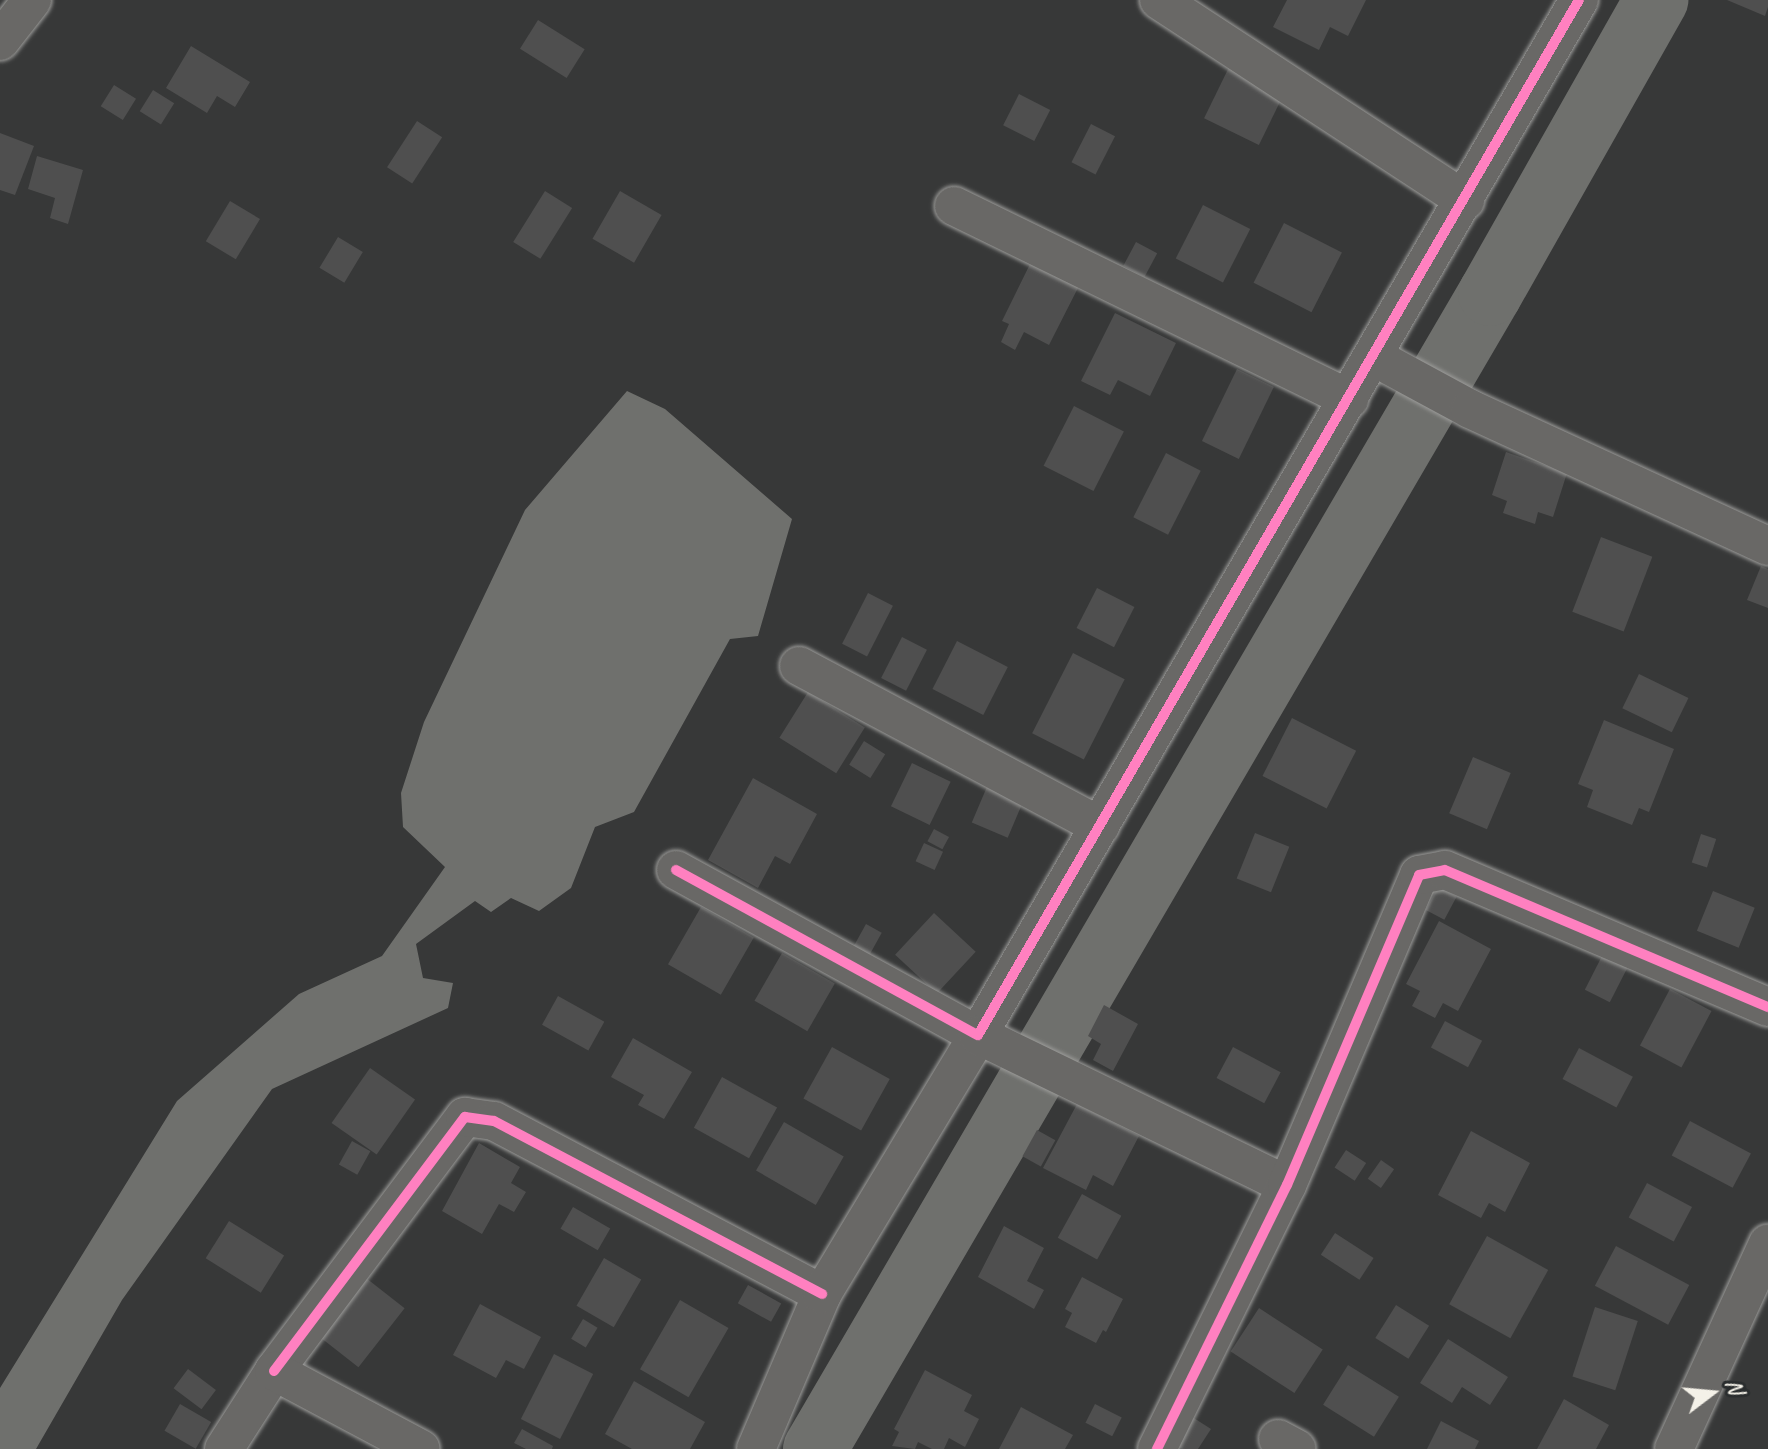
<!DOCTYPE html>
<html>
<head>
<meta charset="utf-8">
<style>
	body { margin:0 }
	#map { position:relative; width:1768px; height:1449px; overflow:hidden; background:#373838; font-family:Caveat,sans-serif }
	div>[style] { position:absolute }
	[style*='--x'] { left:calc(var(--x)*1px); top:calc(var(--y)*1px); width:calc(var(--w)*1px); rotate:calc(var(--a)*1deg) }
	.water>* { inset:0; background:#6f706d }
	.river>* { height:64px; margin:-32px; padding:0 32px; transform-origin:32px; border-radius:32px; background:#6f706d }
	.building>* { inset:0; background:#4f4f4f; transform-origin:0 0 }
	.roads { filter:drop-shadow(0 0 2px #9d9d9b) drop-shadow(0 0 2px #9d9d9b) }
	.minor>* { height:38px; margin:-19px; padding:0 19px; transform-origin:19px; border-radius:19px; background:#696866 }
	.cycleway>* { height:10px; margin:-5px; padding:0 5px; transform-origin:5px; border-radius:5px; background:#ff80c0 }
	span { translate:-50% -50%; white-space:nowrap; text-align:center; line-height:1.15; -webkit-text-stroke:6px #2a2d2e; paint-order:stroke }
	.north { position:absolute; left:1672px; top:1353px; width:80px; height:80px; -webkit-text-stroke:6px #2a2d2e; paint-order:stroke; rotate:74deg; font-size:22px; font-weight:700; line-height:32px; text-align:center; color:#f4f1e8 }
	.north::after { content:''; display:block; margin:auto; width:28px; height:36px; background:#f4f1e8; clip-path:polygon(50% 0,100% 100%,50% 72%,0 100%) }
</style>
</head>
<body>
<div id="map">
	<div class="water">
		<div style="clip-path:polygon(627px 391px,665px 409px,792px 519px,758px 636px,730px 639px,634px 812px,595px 827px,571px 888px,539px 911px,511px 898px,491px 912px,475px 901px,416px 944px,423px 978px,453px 983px,448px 1008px,272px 1089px,122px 1300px,36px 1449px,0 1449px,0 1388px,177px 1101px,299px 994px,382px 956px,445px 867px,403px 827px,401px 793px,424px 722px,525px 510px)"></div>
	</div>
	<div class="river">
		<div style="--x:815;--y:1449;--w:1338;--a:-59.7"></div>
		<div style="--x:1490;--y:294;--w:338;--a:-60.5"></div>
	</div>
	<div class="building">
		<div style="clip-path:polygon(1287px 0,1366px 0,1348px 36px,1330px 27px,1319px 50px,1273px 27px)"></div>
		<div style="clip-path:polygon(1727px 0,1768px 0,1768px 7px,1765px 16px)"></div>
		<div style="left:538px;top:20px;width:55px;height:34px;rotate:32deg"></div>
		<div style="clip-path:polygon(191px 46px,250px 82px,235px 107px,217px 96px,207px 113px,166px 88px)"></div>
		<div style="left:1233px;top:59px;width:61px;height:66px;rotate:26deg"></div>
		<div style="left:114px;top:85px;width:26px;height:25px;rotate:32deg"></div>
		<div style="left:153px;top:90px;width:25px;height:25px;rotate:32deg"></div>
		<div style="left:1019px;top:94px;width:35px;height:35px;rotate:27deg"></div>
		<div style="left:417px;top:121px;width:30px;height:55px;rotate:33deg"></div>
		<div style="left:1091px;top:124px;width:27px;height:43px;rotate:27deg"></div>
		<div style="clip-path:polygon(0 133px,34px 146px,15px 195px,0 190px)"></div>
		<div style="clip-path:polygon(37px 156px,83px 170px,68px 224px,50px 218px,55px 198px,28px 189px)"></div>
		<div style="left:545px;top:191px;width:32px;height:60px;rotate:32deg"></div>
		<div style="left:620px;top:191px;width:48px;height:55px;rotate:30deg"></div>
		<div style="left:230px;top:201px;width:35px;height:47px;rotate:31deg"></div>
		<div style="left:1203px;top:205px;width:53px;height:60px;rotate:27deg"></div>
		<div style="left:1284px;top:223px;width:65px;height:67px;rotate:27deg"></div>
		<div style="left:338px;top:237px;width:29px;height:36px;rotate:31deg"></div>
		<div style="left:1136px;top:242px;width:24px;height:27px;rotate:28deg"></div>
		<div style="clip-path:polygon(1032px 260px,1080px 284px,1049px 345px,1024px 332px,1015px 350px,1001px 342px,1009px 324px,1002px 321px)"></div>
		<div style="clip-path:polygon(1115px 313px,1176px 343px,1150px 396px,1118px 380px,1110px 395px,1081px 381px)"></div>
		<div style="left:1237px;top:369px;width:41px;height:80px;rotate:26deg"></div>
		<div style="left:1074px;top:406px;width:56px;height:67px;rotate:27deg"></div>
		<div style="clip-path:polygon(1506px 452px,1567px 473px,1553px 517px,1538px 512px,1535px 524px,1503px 513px,1507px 501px,1492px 495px)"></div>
		<div style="left:1166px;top:453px;width:39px;height:72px;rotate:27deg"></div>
		<div style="left:1601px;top:537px;width:55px;height:80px;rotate:21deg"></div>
		<div style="clip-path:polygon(1761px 566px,1768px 569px,1768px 608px,1747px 600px)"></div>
		<div style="left:1097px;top:588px;width:42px;height:45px;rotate:27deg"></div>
		<div style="left:868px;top:593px;width:28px;height:57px;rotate:27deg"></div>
		<div style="left:902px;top:637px;width:28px;height:46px;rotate:27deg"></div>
		<div style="left:957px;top:641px;width:57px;height:54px;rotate:27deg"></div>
		<div style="left:1073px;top:653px;width:58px;height:90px;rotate:27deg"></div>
		<div style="left:1639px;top:674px;width:55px;height:38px;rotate:26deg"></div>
		<div style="left:808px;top:692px;width:67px;height:54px;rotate:32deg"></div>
		<div style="left:1292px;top:718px;width:72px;height:65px;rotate:27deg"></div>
		<div style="clip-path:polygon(1604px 720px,1674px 749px,1649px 812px,1639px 808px,1632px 825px,1587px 807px,1593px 790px,1578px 784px)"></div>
		<div style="left:864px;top:741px;width:25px;height:28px;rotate:32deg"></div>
		<div style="left:1473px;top:757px;width:41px;height:61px;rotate:23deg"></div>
		<div style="left:912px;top:763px;width:43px;height:48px;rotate:26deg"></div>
		<div style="clip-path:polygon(753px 778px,817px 814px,790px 864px,775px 856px,758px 888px,708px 860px)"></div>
		<div style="left:989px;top:782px;width:39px;height:44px;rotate:23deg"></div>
		<div style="left:934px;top:829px;width:17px;height:14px;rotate:28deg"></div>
		<div style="left:1255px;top:833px;width:37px;height:49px;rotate:22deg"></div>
		<div style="left:1701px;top:834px;width:16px;height:30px;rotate:18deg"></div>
		<div style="left:924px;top:843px;width:21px;height:20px;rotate:25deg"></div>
		<div style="left:1438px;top:887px;width:21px;height:26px;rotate:28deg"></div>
		<div style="left:1713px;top:891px;width:45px;height:43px;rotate:22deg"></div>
		<div style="left:701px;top:907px;width:61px;height:66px;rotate:30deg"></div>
		<div style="left:934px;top:913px;width:57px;height:57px;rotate:43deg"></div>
		<div style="clip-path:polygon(1439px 921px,1491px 949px,1458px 1011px,1443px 1003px,1435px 1018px,1412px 1006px,1420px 991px,1406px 984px)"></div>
		<div style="left:866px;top:924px;width:18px;height:32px;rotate:29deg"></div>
		<div style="left:782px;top:953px;width:61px;height:55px;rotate:30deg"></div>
		<div style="left:1603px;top:954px;width:28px;height:40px;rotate:27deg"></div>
		<div style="left:1670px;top:989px;width:47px;height:64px;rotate:28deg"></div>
		<div style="left:558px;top:996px;width:53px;height:33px;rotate:29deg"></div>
		<div style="clip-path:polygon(1104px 1005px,1138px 1024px,1113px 1071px,1093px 1060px,1101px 1044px,1088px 1036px)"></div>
		<div style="left:1445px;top:1021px;width:42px;height:30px;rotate:28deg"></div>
		<div style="clip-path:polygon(633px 1038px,692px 1072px,664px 1119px,638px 1105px,644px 1095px,611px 1077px)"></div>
		<div style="left:832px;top:1047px;width:66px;height:59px;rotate:29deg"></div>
		<div style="left:1233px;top:1047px;width:54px;height:35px;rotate:28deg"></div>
		<div style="left:1579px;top:1048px;width:61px;height:35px;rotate:28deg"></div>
		<div style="left:370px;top:1068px;width:55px;height:67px;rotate:35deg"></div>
		<div style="left:722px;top:1077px;width:63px;height:58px;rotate:29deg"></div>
		<div style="clip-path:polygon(1077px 1104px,1139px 1136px,1113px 1186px,1093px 1175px,1086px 1190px,1043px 1168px)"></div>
		<div style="left:1690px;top:1121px;width:69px;height:39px;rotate:28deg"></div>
		<div style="left:784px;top:1122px;width:69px;height:56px;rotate:30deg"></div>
		<div style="left:1037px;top:1130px;width:21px;height:30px;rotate:29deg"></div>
		<div style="clip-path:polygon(1471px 1131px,1530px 1163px,1505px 1212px,1489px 1203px,1481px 1218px,1438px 1195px)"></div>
		<div style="left:352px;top:1141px;width:21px;height:27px;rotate:29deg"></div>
		<div style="clip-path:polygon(479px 1143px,520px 1167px,511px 1183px,526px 1192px,514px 1212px,499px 1204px,482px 1234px,442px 1211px)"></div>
		<div style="left:1346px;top:1150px;width:24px;height:21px;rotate:33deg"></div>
		<div style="left:1381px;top:1160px;width:16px;height:23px;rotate:35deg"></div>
		<div style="left:1647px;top:1183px;width:51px;height:39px;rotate:28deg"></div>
		<div style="left:1082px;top:1194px;width:45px;height:50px;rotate:29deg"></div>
		<div style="left:573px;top:1207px;width:43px;height:25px;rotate:30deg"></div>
		<div style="left:229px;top:1221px;width:65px;height:44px;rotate:32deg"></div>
		<div style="clip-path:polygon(1004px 1226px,1044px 1248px,1027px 1281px,1044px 1290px,1034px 1309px,978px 1277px)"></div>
		<div style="left:1335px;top:1233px;width:46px;height:26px;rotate:33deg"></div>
		<div style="left:1487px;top:1236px;width:70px;height:78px;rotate:29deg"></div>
		<div style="left:1616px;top:1246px;width:83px;height:45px;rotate:28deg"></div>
		<div style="left:604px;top:1258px;width:43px;height:55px;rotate:30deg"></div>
		<div style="clip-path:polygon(1082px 1277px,1123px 1299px,1106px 1332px,1103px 1330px,1096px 1343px,1065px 1327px,1072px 1313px,1065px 1309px)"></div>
		<div style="left:366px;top:1278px;width:49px;height:75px;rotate:38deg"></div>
		<div style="left:748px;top:1285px;width:38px;height:21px;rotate:29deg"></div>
		<div style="left:680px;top:1300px;width:56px;height:80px;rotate:30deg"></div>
		<div style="clip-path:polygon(480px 1304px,541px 1337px,524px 1369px,506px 1360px,496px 1378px,453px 1355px)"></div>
		<div style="left:1396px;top:1305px;width:39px;height:39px;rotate:32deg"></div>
		<div style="left:1595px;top:1307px;width:45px;height:73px;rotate:18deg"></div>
		<div style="left:1259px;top:1308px;width:76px;height:52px;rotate:33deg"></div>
		<div style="left:583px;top:1319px;width:17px;height:23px;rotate:31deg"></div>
		<div style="clip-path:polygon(1448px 1339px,1508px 1377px,1490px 1405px,1462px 1387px,1452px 1403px,1420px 1383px)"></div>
		<div style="left:554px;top:1354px;width:44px;height:73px;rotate:27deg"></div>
		<div style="left:1348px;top:1365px;width:60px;height:47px;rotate:32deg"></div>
		<div style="left:188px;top:1369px;width:35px;height:24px;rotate:37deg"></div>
		<div style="clip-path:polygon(925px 1370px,972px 1395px,964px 1411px,979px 1419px,965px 1447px,949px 1438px,944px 1449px,932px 1449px,918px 1442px,915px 1449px,892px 1446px,899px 1432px,894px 1429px)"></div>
		<div style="clip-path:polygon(634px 1381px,705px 1422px,690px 1449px,632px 1449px,605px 1434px)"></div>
		<div style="clip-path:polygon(1564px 1399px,1609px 1425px,1596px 1449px,1537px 1449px)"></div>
		<div style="left:180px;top:1404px;width:36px;height:31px;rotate:30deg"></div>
		<div style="left:1095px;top:1404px;width:30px;height:21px;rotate:27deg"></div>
		<div style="clip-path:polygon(1021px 1407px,1073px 1435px,1065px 1449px,999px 1449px)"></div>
		<div style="clip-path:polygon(1186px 1413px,1211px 1429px,1198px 1449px,1182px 1449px,1168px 1440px)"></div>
		<div style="clip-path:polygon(1441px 1421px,1479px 1441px,1475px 1449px,1427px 1449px)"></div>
		<div style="clip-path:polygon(522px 1429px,553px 1446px,552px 1449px,526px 1449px,514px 1443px)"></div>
	</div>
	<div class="roads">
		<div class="minor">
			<div style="--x:1159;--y:0;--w:366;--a:33.2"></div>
			<div style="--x:0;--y:41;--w:52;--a:-52"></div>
			<div style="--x:954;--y:206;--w:440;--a:26"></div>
			<div style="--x:1374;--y:357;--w:109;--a:28.4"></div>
			<div style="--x:1470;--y:409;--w:328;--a:24.7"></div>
			<div style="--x:799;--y:666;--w:341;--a:28"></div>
			<div style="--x:676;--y:870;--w:344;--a:28.7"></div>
			<div style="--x:978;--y:1035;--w:1197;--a:-59.86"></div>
			<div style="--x:274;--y:1371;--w:318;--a:-53.1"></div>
			<div style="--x:465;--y:1117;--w:29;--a:8"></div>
			<div style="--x:494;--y:1121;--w:371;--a:27.8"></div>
			<div style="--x:1278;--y:1439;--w:21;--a:28"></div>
			<div style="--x:224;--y:1449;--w:93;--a:-57.3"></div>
			<div style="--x:274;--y:1371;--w:166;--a:28"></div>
			<div style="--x:756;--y:1449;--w:168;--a:-66.9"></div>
			<div style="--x:822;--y:1294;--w:302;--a:-58.9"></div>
			<div style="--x:978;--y:1035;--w:343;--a:25.9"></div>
			<div style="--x:1157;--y:1449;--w:294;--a:-63.8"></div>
			<div style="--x:1287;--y:1185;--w:337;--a:-66.9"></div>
			<div style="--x:1419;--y:875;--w:26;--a:-11"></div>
			<div style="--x:1445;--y:870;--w:351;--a:23"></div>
			<div style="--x:1674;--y:1449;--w:226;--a:-65.4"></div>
		</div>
	</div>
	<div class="cycleway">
		<div style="--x:676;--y:870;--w:344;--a:28.7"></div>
		<div style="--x:978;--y:1035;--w:1197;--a:-59.86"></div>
		<div style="--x:274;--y:1371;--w:318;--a:-53.1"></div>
		<div style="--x:465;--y:1117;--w:29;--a:8"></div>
		<div style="--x:494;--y:1121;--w:371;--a:27.8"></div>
		<div style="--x:1157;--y:1449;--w:294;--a:-63.8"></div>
		<div style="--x:1287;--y:1185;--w:337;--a:-66.9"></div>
		<div style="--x:1419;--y:875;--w:26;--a:-11"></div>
		<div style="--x:1445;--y:870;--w:351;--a:23"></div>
	</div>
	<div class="north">N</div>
</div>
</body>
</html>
